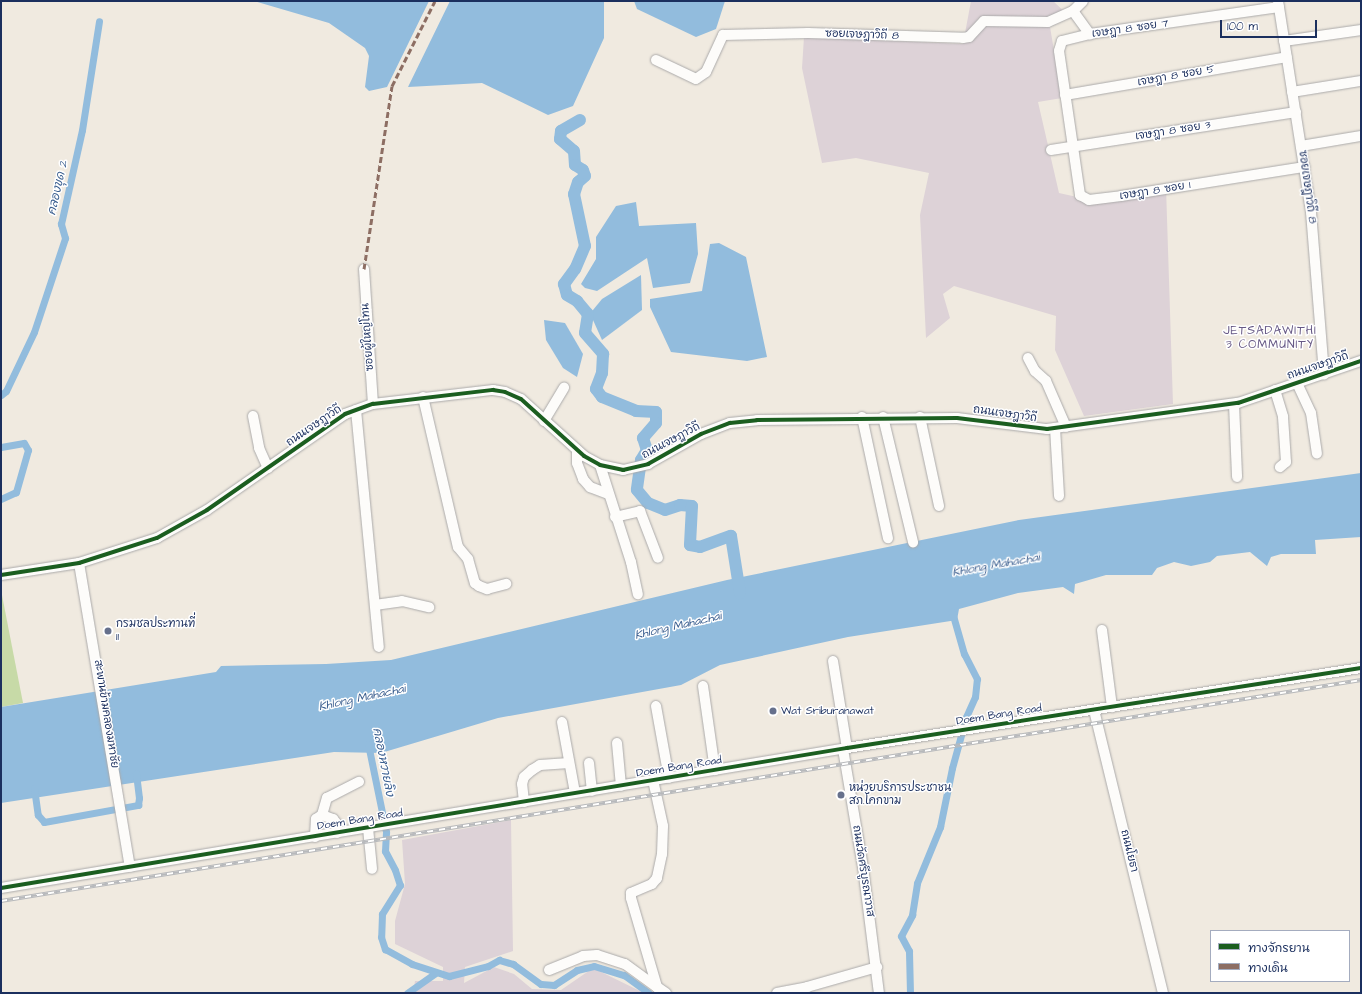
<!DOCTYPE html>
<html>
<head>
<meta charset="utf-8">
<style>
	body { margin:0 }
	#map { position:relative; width:1362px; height:994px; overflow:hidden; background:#f0eae0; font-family:"Architects Daughter","Playpen Sans Thai",sans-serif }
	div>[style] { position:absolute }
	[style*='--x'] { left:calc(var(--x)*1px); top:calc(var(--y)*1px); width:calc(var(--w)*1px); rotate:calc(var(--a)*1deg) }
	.industrial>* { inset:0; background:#ddd2d7 }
	.green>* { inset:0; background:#c7daa7 }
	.water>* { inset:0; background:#92bcdd }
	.canal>* { height:7px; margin:-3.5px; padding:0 3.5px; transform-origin:3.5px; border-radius:3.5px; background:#92bcdd }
	.river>* { height:12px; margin:-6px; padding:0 6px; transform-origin:6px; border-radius:6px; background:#92bcdd }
	.roads { filter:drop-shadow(0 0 1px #abaaaa) drop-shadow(0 0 1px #abaaaa) }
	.minor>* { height:10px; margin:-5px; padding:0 5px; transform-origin:5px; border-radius:5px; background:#fdfcfa }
	.rail>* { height:3.5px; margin-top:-1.75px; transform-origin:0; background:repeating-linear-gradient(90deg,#fff 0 6px,#b7b9bc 0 12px); box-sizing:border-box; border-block:1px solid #b7b9bc }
	.quiet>* { height:3px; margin-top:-1.5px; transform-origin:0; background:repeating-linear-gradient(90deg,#8d6e63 0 6px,transparent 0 9px) }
	.cycleway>* { height:4px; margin:-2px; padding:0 2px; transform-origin:2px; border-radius:2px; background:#1b5e20 }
	.dots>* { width:11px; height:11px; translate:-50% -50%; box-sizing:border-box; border:2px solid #fff; border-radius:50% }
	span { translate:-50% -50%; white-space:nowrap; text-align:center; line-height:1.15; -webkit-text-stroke:3px #fff; paint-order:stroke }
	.street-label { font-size:11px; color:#1b2f5e }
	.poi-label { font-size:11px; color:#1b2f5e }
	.left { translate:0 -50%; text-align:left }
	.water-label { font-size:12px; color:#3b5f90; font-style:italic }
	.neighbourhood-label { font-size:12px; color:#665885; letter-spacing:1px }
	.frame { position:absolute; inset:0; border:2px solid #1b2f5e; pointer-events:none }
	.legend { position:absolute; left:1210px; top:930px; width:140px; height:52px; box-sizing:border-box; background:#fff; border:1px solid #a4acbf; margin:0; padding:5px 7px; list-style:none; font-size:12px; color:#1b2f5e }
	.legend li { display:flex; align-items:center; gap:8px; height:20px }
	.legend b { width:20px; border:1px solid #a4acbf }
	.scale { position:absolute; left:1220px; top:20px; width:97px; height:18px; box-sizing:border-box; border:2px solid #1b2f5e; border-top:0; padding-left:5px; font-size:12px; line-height:14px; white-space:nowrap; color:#1b2f5e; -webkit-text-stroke:3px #fff; paint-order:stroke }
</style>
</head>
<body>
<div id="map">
	<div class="industrial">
		<div style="clip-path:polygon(971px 1px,1053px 1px,1069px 16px,1049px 21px,1062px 98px,1038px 102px,1059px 193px,1077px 197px,1166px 187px,1173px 404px,1084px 416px,1055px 350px,1056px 316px,954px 286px,943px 294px,950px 318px,926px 338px,920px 215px,929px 173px,856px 158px,822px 163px,802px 68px,804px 37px,963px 44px)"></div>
		<div style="clip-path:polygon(511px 820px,513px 951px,465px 967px,464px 983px,494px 967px,514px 974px,532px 989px,561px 990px,593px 968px,644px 993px,413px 993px,415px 981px,443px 981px,443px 967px,395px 944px,395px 921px,405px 884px,402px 840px)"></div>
	</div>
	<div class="green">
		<div style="clip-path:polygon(1px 590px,23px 703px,1px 707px)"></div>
	</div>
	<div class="water">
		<div style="clip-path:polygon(254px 1px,429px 1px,387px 87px,369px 91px,365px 87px,369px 56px,365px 48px,329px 23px)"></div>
		<div style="clip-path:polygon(450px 1px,604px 1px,604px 38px,573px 106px,548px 115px,482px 83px,408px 87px)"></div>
		<div style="clip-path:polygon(634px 1px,725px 1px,716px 29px,696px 37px,637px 9px)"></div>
		<div style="clip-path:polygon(636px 202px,639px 226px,696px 223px,698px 254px,690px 283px,653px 288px,647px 258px,597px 291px,585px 288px,581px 284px,596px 259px,596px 237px,616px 206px)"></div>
		<div style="clip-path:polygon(719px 243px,746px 257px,767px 357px,747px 361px,671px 352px,650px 307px,650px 299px,702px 291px,710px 244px)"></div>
		<div style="clip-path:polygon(641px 275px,642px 310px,602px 340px,593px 320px,593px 310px,602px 299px)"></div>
		<div style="clip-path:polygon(544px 320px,565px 323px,583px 354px,577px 377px,563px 368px,546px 340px)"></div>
		<div style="clip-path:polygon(1361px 473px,1361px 537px,1315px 540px,1316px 554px,1281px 554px,1271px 557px,1267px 566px,1250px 552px,1217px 556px,1210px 562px,1191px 566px,1174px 562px,1157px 568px,1152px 575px,1106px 575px,1075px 584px,1074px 594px,1063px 587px,1018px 593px,959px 609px,957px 620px,848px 637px,720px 665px,681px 685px,498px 718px,381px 753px,334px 752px,1px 803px,1px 707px,216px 672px,221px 666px,326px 664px,391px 660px,727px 580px,1019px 520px)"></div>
	</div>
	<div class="canal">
		<div style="--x:1;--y:395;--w:6;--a:-39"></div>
		<div style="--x:6;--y:391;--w:65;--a:-64.6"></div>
		<div style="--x:34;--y:332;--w:99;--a:-71.7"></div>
		<div style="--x:65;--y:238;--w:15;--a:-106"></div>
		<div style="--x:61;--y:224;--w:96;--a:-77.4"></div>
		<div style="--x:82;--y:130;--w:110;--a:-81.1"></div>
		<div style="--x:1;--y:447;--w:23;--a:-10"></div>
		<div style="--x:24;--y:443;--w:8;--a:60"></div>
		<div style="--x:28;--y:450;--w:44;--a:105.9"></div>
		<div style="--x:16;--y:492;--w:17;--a:155"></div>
		<div style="--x:368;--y:744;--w:90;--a:78.4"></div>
		<div style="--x:386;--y:832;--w:19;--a:93"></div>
		<div style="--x:385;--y:851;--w:21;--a:62"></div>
		<div style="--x:395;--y:870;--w:16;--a:72"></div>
		<div style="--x:400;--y:885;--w:34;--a:122"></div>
		<div style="--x:382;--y:914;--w:23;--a:92"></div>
		<div style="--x:381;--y:937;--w:13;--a:72"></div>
		<div style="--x:385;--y:949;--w:31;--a:29"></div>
		<div style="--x:412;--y:964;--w:39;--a:18"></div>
		<div style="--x:449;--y:976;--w:40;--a:-14.4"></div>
		<div style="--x:488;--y:966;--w:13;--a:-29"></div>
		<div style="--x:499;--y:960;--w:15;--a:16"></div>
		<div style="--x:513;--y:964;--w:34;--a:36"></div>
		<div style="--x:541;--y:984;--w:13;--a:4"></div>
		<div style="--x:554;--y:985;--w:27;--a:-33"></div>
		<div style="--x:577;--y:970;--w:17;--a:-13"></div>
		<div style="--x:594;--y:966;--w:31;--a:17"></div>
		<div style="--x:624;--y:975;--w:31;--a:36"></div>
		<div style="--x:34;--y:788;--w:27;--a:82"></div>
		<div style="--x:38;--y:815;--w:9;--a:49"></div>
		<div style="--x:44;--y:822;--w:96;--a:-10.3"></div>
		<div style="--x:138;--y:805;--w:7;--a:-82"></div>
		<div style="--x:139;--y:798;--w:25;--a:-97"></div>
		<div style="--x:407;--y:993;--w:35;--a:-35"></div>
		<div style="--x:910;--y:993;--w:42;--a:-91.4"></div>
		<div style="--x:909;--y:951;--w:17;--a:-118"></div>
		<div style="--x:901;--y:936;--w:24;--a:-62"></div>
		<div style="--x:912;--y:915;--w:32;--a:-81"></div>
		<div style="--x:917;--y:883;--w:61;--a:-67.7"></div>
		<div style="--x:940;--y:827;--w:60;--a:-78.5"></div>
		<div style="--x:952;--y:768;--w:53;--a:-74.6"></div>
		<div style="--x:966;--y:717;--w:22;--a:-66"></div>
		<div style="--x:975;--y:697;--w:18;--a:-84"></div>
		<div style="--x:977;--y:679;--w:28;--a:-117"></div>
		<div style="--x:964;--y:654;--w:44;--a:-105.9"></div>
	</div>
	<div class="river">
		<div style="--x:580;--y:120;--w:22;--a:150"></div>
		<div style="--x:561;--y:131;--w:8;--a:97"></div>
		<div style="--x:560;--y:139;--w:18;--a:41"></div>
		<div style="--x:574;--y:151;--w:14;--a:86"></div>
		<div style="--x:575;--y:165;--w:9;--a:32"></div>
		<div style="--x:583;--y:170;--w:6;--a:72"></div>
		<div style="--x:585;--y:176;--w:9;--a:139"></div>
		<div style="--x:578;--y:182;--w:13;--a:108"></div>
		<div style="--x:574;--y:194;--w:53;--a:78.1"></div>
		<div style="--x:585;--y:246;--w:25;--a:113"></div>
		<div style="--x:575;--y:269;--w:19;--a:126"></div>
		<div style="--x:564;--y:284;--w:11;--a:75"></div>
		<div style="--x:567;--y:295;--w:12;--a:31"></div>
		<div style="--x:577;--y:301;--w:17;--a:50"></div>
		<div style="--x:588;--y:314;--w:19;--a:99"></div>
		<div style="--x:585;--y:333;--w:28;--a:49"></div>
		<div style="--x:603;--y:354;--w:19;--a:93"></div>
		<div style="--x:602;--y:373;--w:17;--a:111"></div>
		<div style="--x:596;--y:389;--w:10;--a:53"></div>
		<div style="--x:602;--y:397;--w:37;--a:22"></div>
		<div style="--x:636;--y:411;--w:20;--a:3"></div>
		<div style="--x:656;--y:412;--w:11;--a:90"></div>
		<div style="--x:656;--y:423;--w:20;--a:131"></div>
		<div style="--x:643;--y:438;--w:13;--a:72"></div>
		<div style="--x:647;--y:450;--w:12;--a:121"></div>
		<div style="--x:641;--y:460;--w:30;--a:98"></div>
		<div style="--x:637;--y:490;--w:17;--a:50"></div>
		<div style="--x:648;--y:503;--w:18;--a:22"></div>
		<div style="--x:665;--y:510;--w:16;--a:-18"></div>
		<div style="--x:680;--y:505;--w:12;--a:5"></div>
		<div style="--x:692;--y:506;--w:39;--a:93"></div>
		<div style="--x:690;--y:545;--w:10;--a:11"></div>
		<div style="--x:700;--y:547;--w:33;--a:-20"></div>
		<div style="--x:731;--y:536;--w:58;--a:81"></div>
	</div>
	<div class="roads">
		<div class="minor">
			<div style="--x:1278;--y:1;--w:214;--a:81.1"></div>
			<div style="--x:1311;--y:212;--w:163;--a:85.4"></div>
			<div style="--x:1279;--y:7;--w:191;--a:171.9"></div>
			<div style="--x:1090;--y:34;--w:29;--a:166"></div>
			<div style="--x:1062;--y:41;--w:10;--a:107"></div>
			<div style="--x:1059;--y:51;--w:146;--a:81.7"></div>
			<div style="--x:1080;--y:195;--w:10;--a:29"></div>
			<div style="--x:1089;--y:200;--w:32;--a:-7"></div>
			<div style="--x:1121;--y:196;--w:186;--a:-9"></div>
			<div style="--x:1073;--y:11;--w:29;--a:54"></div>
			<div style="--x:1284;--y:41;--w:78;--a:-8.1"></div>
			<div style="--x:656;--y:60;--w:44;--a:25.4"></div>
			<div style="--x:696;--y:79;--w:12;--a:-35"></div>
			<div style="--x:706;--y:72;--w:41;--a:-65.3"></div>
			<div style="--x:723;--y:35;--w:85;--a:-1.3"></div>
			<div style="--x:808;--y:33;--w:155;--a:1.8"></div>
			<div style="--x:963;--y:38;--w:6;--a:-9"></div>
			<div style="--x:969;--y:37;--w:22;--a:-47"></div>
			<div style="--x:984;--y:21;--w:64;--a:0.9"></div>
			<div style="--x:1048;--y:22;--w:27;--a:-24"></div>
			<div style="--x:1073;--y:11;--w:14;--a:-45"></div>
			<div style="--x:1292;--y:92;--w:70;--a:-9.1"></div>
			<div style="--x:1065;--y:95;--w:225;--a:-9.7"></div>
			<div style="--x:1301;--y:146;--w:61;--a:-9.5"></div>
			<div style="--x:1051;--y:150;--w:248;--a:-8.8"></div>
			<div style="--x:364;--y:269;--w:135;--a:86.2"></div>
			<div style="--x:1028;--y:358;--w:15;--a:62"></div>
			<div style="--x:1035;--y:371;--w:15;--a:42"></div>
			<div style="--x:1046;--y:381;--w:50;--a:66.5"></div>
			<div style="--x:1297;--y:383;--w:33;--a:65"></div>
			<div style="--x:1311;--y:413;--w:41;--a:81.7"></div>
			<div style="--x:1275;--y:390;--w:28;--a:73"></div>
			<div style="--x:1283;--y:417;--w:45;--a:86.2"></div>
			<div style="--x:1286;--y:462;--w:8;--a:140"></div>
			<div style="--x:423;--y:397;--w:154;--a:76.9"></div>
			<div style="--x:458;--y:547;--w:16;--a:50"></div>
			<div style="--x:468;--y:559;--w:25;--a:74"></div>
			<div style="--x:475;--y:583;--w:5;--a:37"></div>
			<div style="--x:479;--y:586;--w:9;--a:21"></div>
			<div style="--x:487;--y:589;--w:20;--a:-15"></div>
			<div style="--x:1234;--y:404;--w:73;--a:87.6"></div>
			<div style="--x:356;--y:410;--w:238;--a:84.5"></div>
			<div style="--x:253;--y:416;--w:33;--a:79"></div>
			<div style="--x:259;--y:448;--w:22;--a:66"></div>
			<div style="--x:862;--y:417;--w:124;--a:77.9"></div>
			<div style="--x:883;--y:417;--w:129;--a:76.5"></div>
			<div style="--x:920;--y:417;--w:91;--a:77.9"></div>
			<div style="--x:544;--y:421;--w:39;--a:-59"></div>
			<div style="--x:1055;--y:428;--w:68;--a:86.6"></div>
			<div style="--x:577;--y:450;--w:13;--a:90"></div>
			<div style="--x:577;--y:463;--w:17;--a:69"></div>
			<div style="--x:583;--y:479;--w:11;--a:49"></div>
			<div style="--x:590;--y:487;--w:19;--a:21"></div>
			<div style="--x:600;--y:465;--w:102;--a:72.3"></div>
			<div style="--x:631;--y:562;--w:33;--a:78"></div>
			<div style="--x:615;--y:517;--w:26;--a:-13"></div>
			<div style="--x:640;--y:511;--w:50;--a:69"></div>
			<div style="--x:79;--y:563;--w:308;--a:80.5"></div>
			<div style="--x:1;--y:575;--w:79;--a:-8.7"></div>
			<div style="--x:79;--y:563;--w:82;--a:-17.8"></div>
			<div style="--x:157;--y:538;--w:57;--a:-29.2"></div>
			<div style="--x:207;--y:510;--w:168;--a:-34.8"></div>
			<div style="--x:345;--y:414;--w:30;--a:-20"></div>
			<div style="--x:373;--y:404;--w:121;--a:-6.7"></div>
			<div style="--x:493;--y:390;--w:12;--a:9"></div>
			<div style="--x:505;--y:392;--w:17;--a:24"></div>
			<div style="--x:521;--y:399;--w:85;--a:42.1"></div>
			<div style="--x:584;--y:456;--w:18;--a:29"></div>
			<div style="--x:600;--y:465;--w:24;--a:12"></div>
			<div style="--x:623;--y:470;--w:26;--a:-13"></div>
			<div style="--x:648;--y:464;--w:61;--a:-29.5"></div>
			<div style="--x:701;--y:434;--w:31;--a:-21"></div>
			<div style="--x:730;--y:423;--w:27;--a:-6"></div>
			<div style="--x:757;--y:420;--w:200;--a:-0.6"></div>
			<div style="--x:957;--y:418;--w:91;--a:7"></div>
			<div style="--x:1047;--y:429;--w:193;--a:-7.8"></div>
			<div style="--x:1238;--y:403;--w:130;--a:-18.9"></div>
			<div style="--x:375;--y:605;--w:27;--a:-8"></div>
			<div style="--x:402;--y:601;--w:28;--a:13"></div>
			<div style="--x:1102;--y:630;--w:78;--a:82.6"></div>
			<div style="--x:833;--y:661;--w:88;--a:80.9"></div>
			<div style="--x:703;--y:686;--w:85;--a:81.9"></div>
			<div style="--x:656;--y:706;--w:73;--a:79.8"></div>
			<div style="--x:1094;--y:710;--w:291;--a:76.3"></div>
			<div style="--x:562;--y:722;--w:72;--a:79.6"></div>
			<div style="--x:617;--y:743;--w:43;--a:84.7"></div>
			<div style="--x:843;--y:749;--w:120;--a:80.4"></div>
			<div style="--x:863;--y:867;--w:127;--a:82.8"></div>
			<div style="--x:589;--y:763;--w:28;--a:84"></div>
			<div style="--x:653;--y:780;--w:47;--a:77.7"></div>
			<div style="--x:663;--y:826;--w:28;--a:92"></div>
			<div style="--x:662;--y:854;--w:25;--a:102"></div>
			<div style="--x:657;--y:878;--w:8;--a:130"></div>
			<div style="--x:652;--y:884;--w:23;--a:157"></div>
			<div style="--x:631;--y:893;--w:5;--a:90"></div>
			<div style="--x:631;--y:898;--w:93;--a:73.7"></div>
			<div style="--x:657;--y:987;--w:11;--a:34"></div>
			<div style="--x:524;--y:802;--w:18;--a:-96"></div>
			<div style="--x:522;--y:784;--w:7;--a:-74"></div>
			<div style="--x:524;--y:777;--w:11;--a:-41"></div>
			<div style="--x:532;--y:770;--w:9;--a:-32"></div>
			<div style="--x:540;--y:765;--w:29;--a:-4"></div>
			<div style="--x:322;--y:815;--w:18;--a:-74"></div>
			<div style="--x:327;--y:798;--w:36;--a:-27"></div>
			<div style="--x:368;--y:828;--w:41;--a:84.4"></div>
			<div style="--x:315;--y:837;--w:18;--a:-87"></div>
			<div style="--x:316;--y:819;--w:7;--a:-34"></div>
			<div style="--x:322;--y:815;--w:12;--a:20"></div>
			<div style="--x:333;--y:819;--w:6;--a:51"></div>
			<div style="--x:337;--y:824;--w:9;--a:90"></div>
			<div style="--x:1;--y:888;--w:858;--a:-9.4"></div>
			<div style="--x:847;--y:748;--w:520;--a:-8.85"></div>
			<div style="--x:549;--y:970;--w:37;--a:-22"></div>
			<div style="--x:583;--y:956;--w:14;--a:-4"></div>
			<div style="--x:597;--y:955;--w:29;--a:18"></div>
			<div style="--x:625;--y:964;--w:39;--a:36"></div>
			<div style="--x:777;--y:993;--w:31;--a:-11"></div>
			<div style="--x:807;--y:987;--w:73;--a:-15.9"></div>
		</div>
	</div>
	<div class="rail">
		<div style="--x:1;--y:901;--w:1378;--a:-9.23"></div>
	</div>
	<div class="quiet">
		<div style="--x:364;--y:269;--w:185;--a:-81.3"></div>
		<div style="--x:392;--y:86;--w:95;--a:-63.2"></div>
	</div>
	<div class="cycleway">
		<div style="--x:1;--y:575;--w:79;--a:-8.7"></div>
		<div style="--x:79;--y:563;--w:82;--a:-17.8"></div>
		<div style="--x:157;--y:538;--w:57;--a:-29.2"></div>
		<div style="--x:207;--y:510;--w:168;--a:-34.8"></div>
		<div style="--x:345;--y:414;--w:30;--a:-20"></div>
		<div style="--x:373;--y:404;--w:121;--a:-6.7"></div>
		<div style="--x:493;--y:390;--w:12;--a:9"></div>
		<div style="--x:505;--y:392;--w:17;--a:24"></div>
		<div style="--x:521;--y:399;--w:85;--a:42.1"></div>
		<div style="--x:584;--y:456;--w:18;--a:29"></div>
		<div style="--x:600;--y:465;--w:24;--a:12"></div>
		<div style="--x:623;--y:470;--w:26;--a:-13"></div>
		<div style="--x:648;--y:464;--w:61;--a:-29.5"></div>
		<div style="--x:701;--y:434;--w:31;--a:-21"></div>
		<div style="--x:730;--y:423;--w:27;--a:-6"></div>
		<div style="--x:757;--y:420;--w:200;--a:-0.6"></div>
		<div style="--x:957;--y:418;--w:91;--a:7"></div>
		<div style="--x:1047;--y:429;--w:193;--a:-7.8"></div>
		<div style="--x:1238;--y:403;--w:130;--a:-18.9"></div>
		<div style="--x:1;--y:888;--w:858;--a:-9.4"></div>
		<div style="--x:847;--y:748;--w:520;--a:-8.85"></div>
	</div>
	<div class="dots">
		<div style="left:108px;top:631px;background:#66708c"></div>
		<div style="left:773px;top:711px;background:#66708c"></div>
		<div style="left:841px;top:795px;background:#66708c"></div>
	</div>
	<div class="street-label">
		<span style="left:1130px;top:29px;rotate:-8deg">เจษฎา 8 ซอย 7</span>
		<span style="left:862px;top:35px;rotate:2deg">ซอยเจษฎาวิถี 8</span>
		<span style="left:1176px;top:76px;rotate:-10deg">เจษฎา 8 ซอย 5</span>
		<span style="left:1173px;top:131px;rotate:-9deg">เจษฎา 8 ซอย 3</span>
		<span style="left:1307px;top:187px;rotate:82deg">ซอยเจษฎาวิถี 8</span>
		<span style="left:1155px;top:191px;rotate:-9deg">เจษฎา 8 ซอย 1</span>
		<span style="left:368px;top:337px;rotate:-94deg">ซอยผู้ใหญ่โทน</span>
		<span style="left:1318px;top:366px;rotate:-19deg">ถนนเจษฎาวิถี</span>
		<span style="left:1005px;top:414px;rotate:8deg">ถนนเจษฎาวิถี</span>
		<span style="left:314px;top:426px;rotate:-34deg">ถนนเจษฎาวิถี</span>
		<span style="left:671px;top:441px;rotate:-28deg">ถนนเจษฎาวิถี</span>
		<span style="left:106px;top:714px;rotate:81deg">สะพานข้ามคลองมหาชัย</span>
		<span style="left:999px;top:715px;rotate:-9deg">Doem Bang Road</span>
		<span style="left:679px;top:767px;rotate:-9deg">Doem Bang Road</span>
		<span style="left:360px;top:820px;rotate:-9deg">Doem Bang Road</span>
		<span style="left:1129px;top:851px;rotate:76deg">ถนนโยธา</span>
		<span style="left:863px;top:871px;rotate:81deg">ถนนวัดศรีบูรณาวาส</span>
	</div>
	<div class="poi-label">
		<span class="left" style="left:116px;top:631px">กรมชลประทานที่<br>11</span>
		<span class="left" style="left:781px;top:711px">Wat Sriburanawat</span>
		<span class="left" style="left:849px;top:795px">หน่วยบริการประชาชน<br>สภ.โคกขาม</span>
	</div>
	<div class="water-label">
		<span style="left:58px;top:188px;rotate:-77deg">คลองขุด 2</span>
		<span style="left:996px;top:565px;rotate:-10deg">Khlong Mahachai</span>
		<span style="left:678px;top:626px;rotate:-13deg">Khlong Mahachai</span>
		<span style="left:362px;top:698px;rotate:-12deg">Khlong Mahachai</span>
		<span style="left:383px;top:762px;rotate:79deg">คลองหวายลิง</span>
	</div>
	<div class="neighbourhood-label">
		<span style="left:1270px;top:338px">JETSADAWITHI<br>3 COMMUNITY</span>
	</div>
	<div class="frame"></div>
	<ul class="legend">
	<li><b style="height:5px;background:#1b5e20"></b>ทางจักรยาน</li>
	<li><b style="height:5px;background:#8d6e63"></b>ทางเดิน</li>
	</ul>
	<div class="scale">100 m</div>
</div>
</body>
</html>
